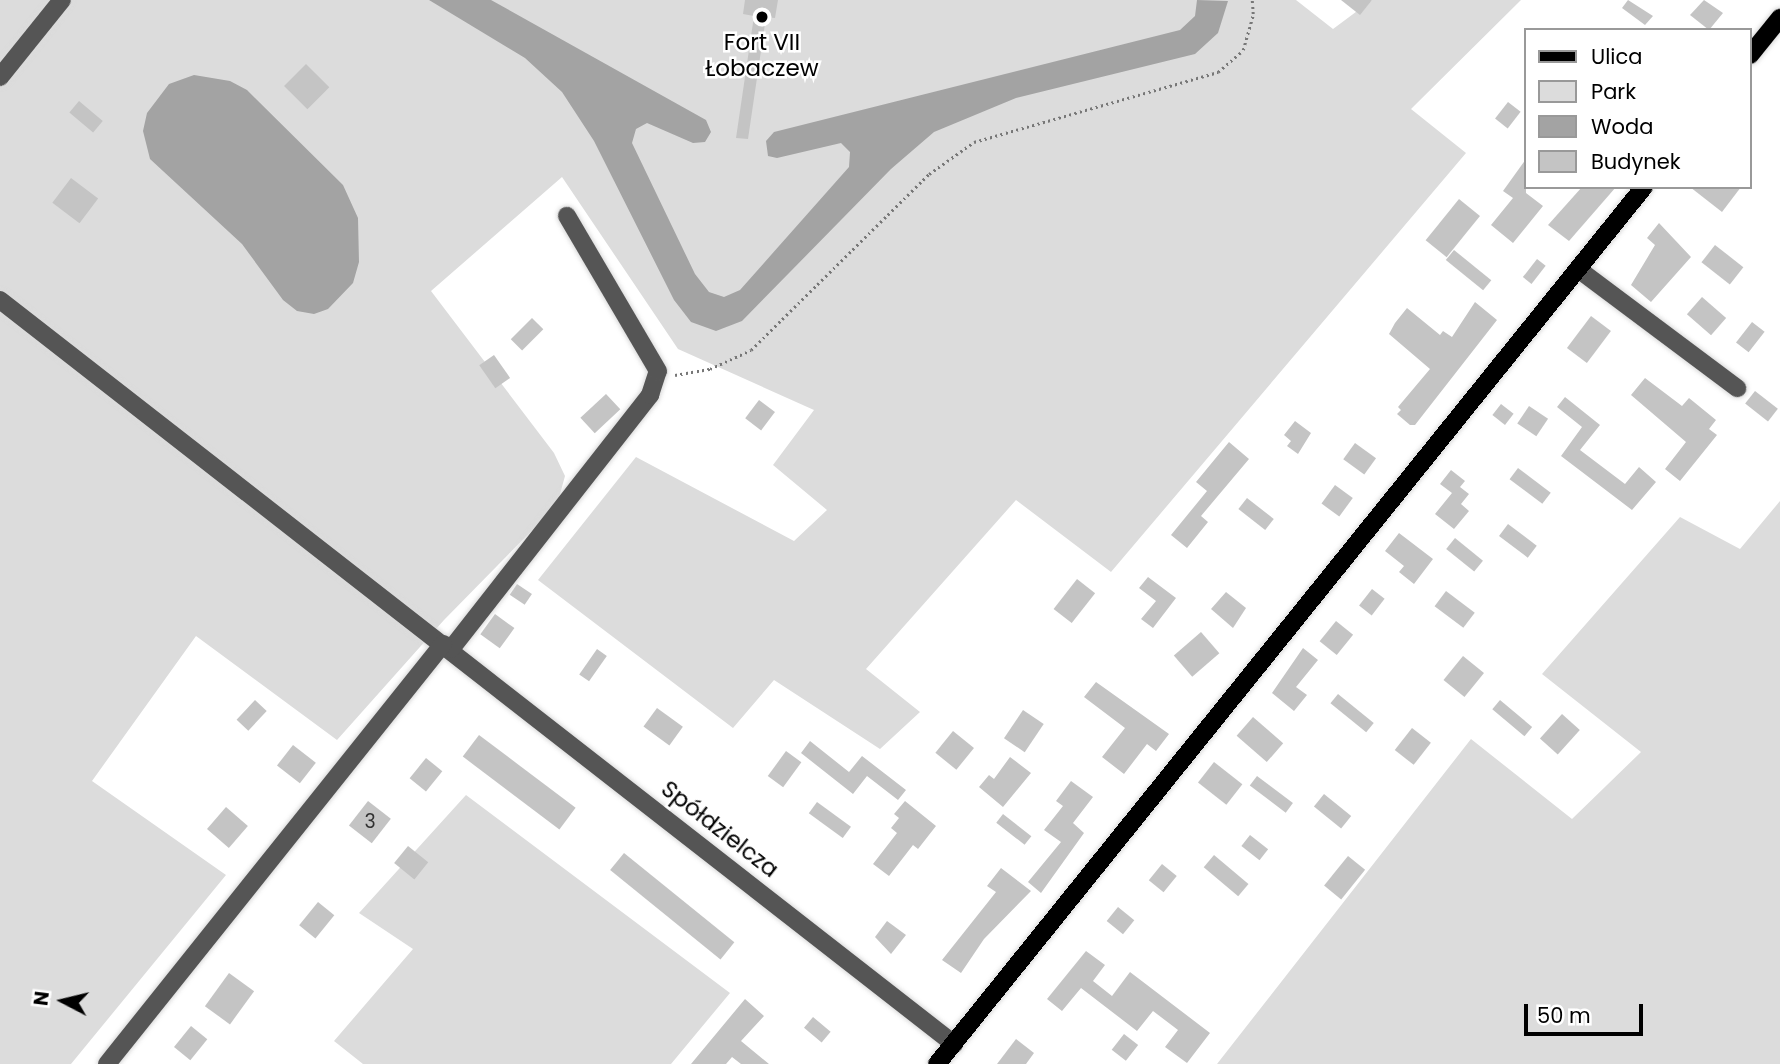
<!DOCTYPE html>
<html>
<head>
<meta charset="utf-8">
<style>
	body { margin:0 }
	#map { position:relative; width:1780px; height:1064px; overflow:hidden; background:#fff; font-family:Poppins,sans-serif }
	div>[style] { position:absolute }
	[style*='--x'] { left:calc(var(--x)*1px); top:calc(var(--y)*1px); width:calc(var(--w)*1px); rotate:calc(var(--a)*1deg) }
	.green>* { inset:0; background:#dcdcdc }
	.water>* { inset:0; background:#a3a3a3 }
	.building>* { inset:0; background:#c4c4c4; transform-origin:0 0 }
	.path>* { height:2.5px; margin-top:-1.25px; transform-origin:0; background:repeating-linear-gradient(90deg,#777 0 2px,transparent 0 5.5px) }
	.roads { filter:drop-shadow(0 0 2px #dbdbdb) drop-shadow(0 0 2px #dbdbdb) }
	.minor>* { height:18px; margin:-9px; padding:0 9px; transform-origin:9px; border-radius:9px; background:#555 }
	.major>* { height:18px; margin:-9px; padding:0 9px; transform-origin:9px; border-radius:9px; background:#000 }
	.dots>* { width:19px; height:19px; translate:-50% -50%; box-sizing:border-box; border:4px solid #fff; border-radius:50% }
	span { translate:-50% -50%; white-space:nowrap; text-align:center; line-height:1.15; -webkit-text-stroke:5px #fff; paint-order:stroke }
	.number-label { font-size:19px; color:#313131 }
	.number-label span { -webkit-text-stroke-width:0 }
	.poi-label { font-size:23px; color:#000 }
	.street-label { font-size:23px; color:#000 }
	.legend { position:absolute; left:1524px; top:28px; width:228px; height:161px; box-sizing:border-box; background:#fff; border:2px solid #999; margin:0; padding:9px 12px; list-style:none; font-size:21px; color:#000 }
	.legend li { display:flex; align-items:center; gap:14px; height:35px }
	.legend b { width:35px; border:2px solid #999 }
	.north { position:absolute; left:28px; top:966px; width:70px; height:70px; -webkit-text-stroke:5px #fff; paint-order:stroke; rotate:277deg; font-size:19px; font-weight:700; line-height:28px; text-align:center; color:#000 }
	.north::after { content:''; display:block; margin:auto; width:24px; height:32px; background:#000; clip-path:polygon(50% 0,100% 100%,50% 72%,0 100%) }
	.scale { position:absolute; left:1524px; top:1004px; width:119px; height:32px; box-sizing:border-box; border:4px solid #000; border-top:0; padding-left:9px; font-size:21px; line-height:24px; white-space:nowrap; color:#000; -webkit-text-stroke:5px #fff; paint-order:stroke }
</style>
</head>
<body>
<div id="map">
	<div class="green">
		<div style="clip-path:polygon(0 0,1296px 0,1333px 29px,1372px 0,1521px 0,1411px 109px,1466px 153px,1111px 572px,1016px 500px,866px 669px,920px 712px,880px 749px,774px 680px,733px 728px,538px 580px,636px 457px,794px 541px,827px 510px,773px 465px,814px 410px,678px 349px,562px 177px,431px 291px,554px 453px,565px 476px,557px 505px,444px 620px,337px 740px,196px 636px,92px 781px,226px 875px,71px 1064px,0 1064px)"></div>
		<div style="clip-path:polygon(1780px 501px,1780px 1064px,1217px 1064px,1471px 739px,1572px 819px,1641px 752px,1542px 674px,1680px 517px,1740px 549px)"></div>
		<div style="clip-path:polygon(466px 795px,730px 993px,671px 1064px,363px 1064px,334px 1041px,413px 949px,359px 913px)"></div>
	</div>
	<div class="water">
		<div style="clip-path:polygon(429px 0,491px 0,706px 120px,711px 132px,705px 142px,693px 143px,647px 123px,636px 129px,632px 143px,695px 274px,709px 292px,724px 297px,740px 290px,849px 167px,850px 152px,841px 143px,777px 158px,768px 156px,766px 141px,774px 132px,1180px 30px,1195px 16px,1197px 0,1228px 1px,1218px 33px,1195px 54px,1016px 98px,934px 132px,891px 169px,742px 321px,716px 331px,691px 322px,674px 300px,594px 141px,562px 92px,525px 58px)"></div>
		<div style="clip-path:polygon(194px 75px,230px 81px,247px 90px,343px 185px,358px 218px,359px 262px,353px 283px,328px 309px,314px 314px,297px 311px,283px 300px,242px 244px,150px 159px,143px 131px,147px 113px,169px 84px)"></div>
	</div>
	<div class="building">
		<div style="clip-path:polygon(745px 0,778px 0,775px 18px,766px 17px,748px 139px,736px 138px,754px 16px,743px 14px)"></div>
		<div style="clip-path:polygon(1341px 0,1372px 0,1360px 15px)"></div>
		<div style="clip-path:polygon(1628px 0,1653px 16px,1645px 25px,1622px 8px)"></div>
		<div style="clip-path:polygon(1704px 0,1723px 13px,1709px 30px,1690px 15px)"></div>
		<div style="left:306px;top:64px;width:33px;height:31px;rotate:45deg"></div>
		<div style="left:79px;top:101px;width:31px;height:15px;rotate:40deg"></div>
		<div style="left:1508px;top:102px;width:16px;height:21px;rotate:38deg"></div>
		<div style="clip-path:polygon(1526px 159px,1526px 193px,1543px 206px,1513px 243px,1491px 225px,1513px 198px,1503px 191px)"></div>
		<div style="left:71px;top:178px;width:34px;height:31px;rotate:37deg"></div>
		<div style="clip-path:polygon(1582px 187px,1616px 187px,1569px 241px,1548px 225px)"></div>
		<div style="clip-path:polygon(1690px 187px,1741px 187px,1722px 212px)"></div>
		<div style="left:1459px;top:199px;width:27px;height:53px;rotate:39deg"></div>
		<div style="clip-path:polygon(1659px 223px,1691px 257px,1651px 302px,1631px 285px,1655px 245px,1647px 238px)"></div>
		<div style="left:1715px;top:245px;width:36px;height:22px;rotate:38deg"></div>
		<div style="left:1454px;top:250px;width:48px;height:13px;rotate:39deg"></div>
		<div style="left:1537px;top:259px;width:11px;height:23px;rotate:38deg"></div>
		<div style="left:1702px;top:297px;width:32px;height:23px;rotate:41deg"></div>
		<div style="clip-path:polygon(1475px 302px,1497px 320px,1415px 425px,1410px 425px,1397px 414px,1401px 410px,1398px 407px,1430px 369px,1389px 334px,1395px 323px,1407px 308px,1440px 335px,1443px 331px,1452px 337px)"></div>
		<div style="left:1591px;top:316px;width:25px;height:40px;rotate:37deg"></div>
		<div style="left:532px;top:318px;width:16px;height:30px;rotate:45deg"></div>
		<div style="left:1752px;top:322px;width:16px;height:26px;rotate:38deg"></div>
		<div style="left:494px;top:355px;width:28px;height:18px;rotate:55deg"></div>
		<div style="clip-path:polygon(1645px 378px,1682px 406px,1689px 398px,1716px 420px,1709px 429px,1717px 435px,1680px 481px,1665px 469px,1686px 442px,1631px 395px)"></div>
		<div style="left:1755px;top:391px;width:29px;height:16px;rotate:38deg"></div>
		<div style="left:606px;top:394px;width:21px;height:35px;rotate:47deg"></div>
		<div style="clip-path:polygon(1565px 397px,1600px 425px,1580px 450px,1625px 484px,1639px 467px,1656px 482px,1632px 510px,1561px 456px,1582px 427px,1557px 407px)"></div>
		<div style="left:759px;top:400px;width:20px;height:23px;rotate:37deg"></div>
		<div style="left:1501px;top:404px;width:16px;height:14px;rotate:38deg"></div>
		<div style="left:1529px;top:406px;width:23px;height:21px;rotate:34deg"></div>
		<div style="clip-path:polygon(1295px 421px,1311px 433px,1298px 454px,1287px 446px,1291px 441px,1284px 435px)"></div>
		<div style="clip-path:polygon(1229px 442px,1249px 459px,1201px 516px,1208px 522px,1187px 548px,1171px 535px,1207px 491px,1196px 482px)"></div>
		<div style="left:1355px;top:443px;width:26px;height:20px;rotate:36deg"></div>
		<div style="left:1518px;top:468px;width:41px;height:14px;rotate:37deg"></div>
		<div style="clip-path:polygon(1451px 470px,1465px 481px,1460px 487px,1469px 494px,1461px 504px,1469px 511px,1454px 529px,1435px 514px,1452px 493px,1440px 484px)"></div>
		<div style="left:1335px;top:485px;width:22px;height:23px;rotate:36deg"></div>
		<div style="left:1247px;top:498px;width:34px;height:14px;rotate:38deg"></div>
		<div style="left:1508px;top:524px;width:36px;height:15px;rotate:37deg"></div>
		<div style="clip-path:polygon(1399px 533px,1433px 559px,1414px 584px,1399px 572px,1404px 566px,1385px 551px)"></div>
		<div style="left:1455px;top:538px;width:36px;height:14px;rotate:39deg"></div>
		<div style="clip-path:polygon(1148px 577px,1176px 598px,1153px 628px,1141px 619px,1156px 601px,1139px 588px)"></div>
		<div style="left:1077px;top:579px;width:23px;height:38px;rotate:38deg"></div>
		<div style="left:517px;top:584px;width:18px;height:13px;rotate:34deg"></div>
		<div style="left:1372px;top:589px;width:16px;height:21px;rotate:38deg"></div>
		<div style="left:1446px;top:591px;width:36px;height:19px;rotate:37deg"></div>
		<div style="clip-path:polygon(1226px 592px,1246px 608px,1233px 628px,1211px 609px)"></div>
		<div style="left:495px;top:614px;width:24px;height:25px;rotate:36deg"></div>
		<div style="left:1336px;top:621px;width:22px;height:26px;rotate:39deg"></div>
		<div style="left:1201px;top:632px;width:28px;height:36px;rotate:49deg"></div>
		<div style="clip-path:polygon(1303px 648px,1318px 660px,1296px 687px,1307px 695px,1294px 711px,1272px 693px)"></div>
		<div style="left:597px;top:649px;width:12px;height:31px;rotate:35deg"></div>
		<div style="left:1463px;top:656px;width:27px;height:31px;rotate:39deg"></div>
		<div style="clip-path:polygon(1096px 682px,1169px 734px,1156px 751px,1147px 744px,1124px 774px,1102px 757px,1125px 728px,1084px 697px)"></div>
		<div style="left:1338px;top:694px;width:46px;height:12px;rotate:39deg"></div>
		<div style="left:255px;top:700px;width:16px;height:27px;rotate:43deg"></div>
		<div style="left:1500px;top:700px;width:42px;height:12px;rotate:40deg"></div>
		<div style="left:657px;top:708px;width:32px;height:23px;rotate:36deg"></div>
		<div style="left:1023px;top:710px;width:25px;height:34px;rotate:34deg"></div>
		<div style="left:1562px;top:714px;width:24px;height:33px;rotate:42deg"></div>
		<div style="left:1253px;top:717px;width:40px;height:25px;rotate:41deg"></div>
		<div style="left:1412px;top:728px;width:24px;height:28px;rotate:38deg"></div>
		<div style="left:953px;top:731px;width:27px;height:28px;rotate:39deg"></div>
		<div style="left:479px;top:735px;width:121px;height:27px;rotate:37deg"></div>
		<div style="clip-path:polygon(810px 741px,849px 772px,862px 756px,906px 790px,898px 800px,867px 776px,853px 794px,801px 753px)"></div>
		<div style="left:293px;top:745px;width:29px;height:26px;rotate:38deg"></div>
		<div style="left:786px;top:751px;width:19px;height:31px;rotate:36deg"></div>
		<div style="clip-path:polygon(1010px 757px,1031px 773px,1003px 807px,979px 787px,989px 775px,994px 779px)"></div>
		<div style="left:426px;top:758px;width:21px;height:26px;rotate:39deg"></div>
		<div style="left:1214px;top:762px;width:36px;height:26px;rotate:38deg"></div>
		<div style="left:1257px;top:776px;width:45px;height:12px;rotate:37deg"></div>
		<div style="clip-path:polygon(1071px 781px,1093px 797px,1073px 823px,1084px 833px,1041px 893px,1028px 882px,1061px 842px,1044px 830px,1063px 806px,1056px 801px)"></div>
		<div style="left:1324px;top:794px;width:35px;height:16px;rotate:39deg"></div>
		<div style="left:368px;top:801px;width:29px;height:31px;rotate:38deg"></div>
		<div style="clip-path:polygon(905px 801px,936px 826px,918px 849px,913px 845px,889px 876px,873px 864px,897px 833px,891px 828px,899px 818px,894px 814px)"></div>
		<div style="left:817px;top:802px;width:42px;height:14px;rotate:36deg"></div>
		<div style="left:226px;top:807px;width:29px;height:29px;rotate:41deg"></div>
		<div style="left:1003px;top:814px;width:36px;height:11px;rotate:38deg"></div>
		<div style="left:1250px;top:835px;width:23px;height:14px;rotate:38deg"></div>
		<div style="left:408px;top:846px;width:26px;height:22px;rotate:39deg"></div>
		<div style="left:624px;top:853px;width:142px;height:22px;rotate:39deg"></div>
		<div style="left:1214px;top:855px;width:45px;height:16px;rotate:40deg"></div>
		<div style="left:1348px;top:856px;width:22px;height:38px;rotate:39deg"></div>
		<div style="left:1162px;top:864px;width:19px;height:21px;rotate:39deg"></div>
		<div style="clip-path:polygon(1001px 868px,1031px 891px,984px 939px,961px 973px,942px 960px,996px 892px,987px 886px)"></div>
		<div style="left:318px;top:902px;width:21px;height:30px;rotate:39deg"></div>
		<div style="left:1118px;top:907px;width:21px;height:18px;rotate:39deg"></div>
		<div style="clip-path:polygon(887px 921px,906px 935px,891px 954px,875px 937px)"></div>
		<div style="clip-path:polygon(1086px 951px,1105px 965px,1093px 981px,1112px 996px,1130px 972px,1210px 1033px,1187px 1063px,1165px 1047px,1178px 1030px,1153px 1011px,1137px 1031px,1081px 988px,1062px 1011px,1047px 999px)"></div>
		<div style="left:229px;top:973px;width:31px;height:41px;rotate:36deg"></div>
		<div style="clip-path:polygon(745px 999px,764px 1016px,741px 1041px,769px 1064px,741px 1064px,732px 1057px,726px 1064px,691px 1064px)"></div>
		<div style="left:813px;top:1017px;width:23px;height:14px;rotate:40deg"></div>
		<div style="left:191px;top:1026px;width:21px;height:27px;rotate:39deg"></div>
		<div style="left:1124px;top:1034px;width:18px;height:20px;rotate:38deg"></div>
		<div style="clip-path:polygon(1016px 1039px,1034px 1053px,1026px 1064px,997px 1064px)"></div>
	</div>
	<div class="path">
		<div style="--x:675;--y:375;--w:36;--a:-10"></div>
		<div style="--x:710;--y:369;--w:45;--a:-24.9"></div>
		<div style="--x:751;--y:350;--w:250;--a:-44.7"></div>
		<div style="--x:929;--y:174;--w:55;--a:-35.4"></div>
		<div style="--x:974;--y:142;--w:254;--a:-16"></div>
		<div style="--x:1218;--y:72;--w:33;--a:-41"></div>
		<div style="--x:1243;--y:50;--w:37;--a:-74"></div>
		<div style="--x:1253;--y:14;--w:14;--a:-94"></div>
	</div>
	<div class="roads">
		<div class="minor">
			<div style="--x:0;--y:77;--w:99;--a:-51.2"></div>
			<div style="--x:1578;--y:269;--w:199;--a:36.8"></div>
			<div style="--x:0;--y:300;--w:1210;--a:37.95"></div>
			<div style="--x:451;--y:649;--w:323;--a:-51.9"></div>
			<div style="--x:650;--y:395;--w:25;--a:-72"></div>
			<div style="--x:658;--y:371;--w:180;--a:-120.4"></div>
			<div style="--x:107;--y:1064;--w:538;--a:-51.34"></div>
		</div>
		<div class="major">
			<div style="--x:1750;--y:55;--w:48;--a:-51"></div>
			<div style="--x:937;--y:1064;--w:1126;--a:-51.13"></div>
		</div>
	</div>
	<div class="dots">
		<div style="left:762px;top:17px;background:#000"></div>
	</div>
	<div class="number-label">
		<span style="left:370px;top:822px">3</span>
	</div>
	<div class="poi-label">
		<span style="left:762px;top:55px">Fort VII<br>Łobaczew</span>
	</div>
	<div class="street-label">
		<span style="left:720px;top:829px;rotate:38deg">Spółdzielcza</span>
	</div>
	<ul class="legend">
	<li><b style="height:9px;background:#000"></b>Ulica</li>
	<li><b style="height:19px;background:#dcdcdc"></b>Park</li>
	<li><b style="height:19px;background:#a3a3a3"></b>Woda</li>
	<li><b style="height:19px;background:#c4c4c4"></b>Budynek</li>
	</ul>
	<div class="north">N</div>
	<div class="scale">50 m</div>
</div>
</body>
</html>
